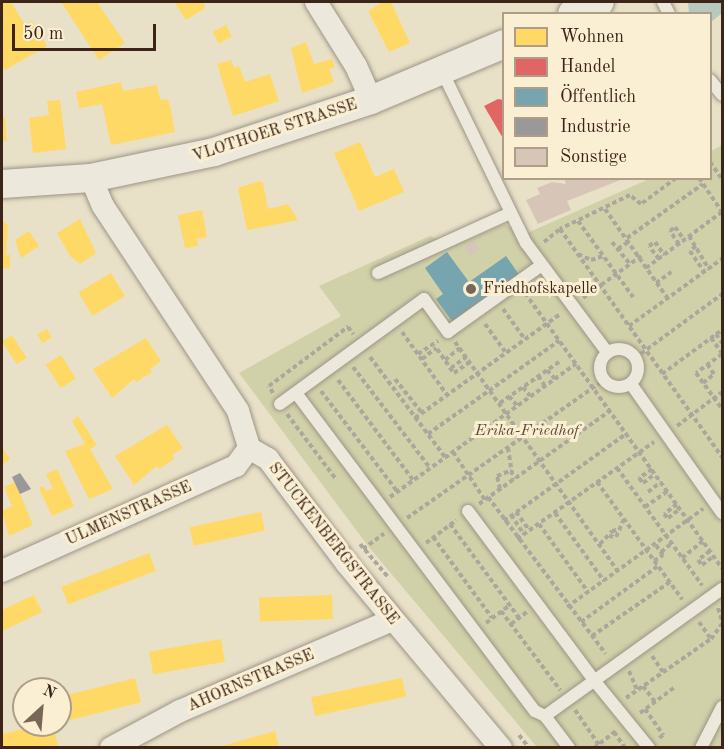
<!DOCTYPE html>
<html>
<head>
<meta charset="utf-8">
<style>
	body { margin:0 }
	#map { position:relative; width:724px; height:749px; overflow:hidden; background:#e9e0c8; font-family:"Old Standard TT",serif }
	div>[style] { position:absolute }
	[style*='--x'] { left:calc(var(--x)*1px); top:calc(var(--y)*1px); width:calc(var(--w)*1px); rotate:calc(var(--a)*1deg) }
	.green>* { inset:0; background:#d1d1a9 }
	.water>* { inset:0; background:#b7c8bf }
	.homes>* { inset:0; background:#ffd966; transform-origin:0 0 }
	.shops>* { inset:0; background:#e06666 }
	.public>* { inset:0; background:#76a5af }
	.industry>* { inset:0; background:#999 }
	.building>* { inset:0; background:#d7c6b8; transform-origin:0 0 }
	.path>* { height:4px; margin-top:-2px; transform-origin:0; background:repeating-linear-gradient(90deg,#ada69c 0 4.5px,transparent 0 7.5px) }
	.roads { filter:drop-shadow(0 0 2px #9d9485) drop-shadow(0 0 2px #9d9485) }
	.service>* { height:12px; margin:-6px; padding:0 6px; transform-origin:6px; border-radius:6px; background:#ece8dc }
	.service>.ring { margin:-6px; padding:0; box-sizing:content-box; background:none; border:12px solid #ece8dc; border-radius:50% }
	.minor>* { height:22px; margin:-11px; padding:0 11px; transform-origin:11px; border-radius:11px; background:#ece8dc }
	.tertiary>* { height:28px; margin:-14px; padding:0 14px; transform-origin:14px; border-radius:14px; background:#ece8dc }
	.dots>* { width:16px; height:16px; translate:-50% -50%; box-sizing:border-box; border:3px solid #faefd3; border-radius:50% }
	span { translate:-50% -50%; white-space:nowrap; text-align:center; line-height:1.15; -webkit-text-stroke:6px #faefd3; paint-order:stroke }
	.street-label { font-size:16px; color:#3d2418 }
	.poi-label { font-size:16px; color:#3d2418 }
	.left { translate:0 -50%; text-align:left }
	.park-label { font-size:16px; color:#5d4c36; font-style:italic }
	.frame { position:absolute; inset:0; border:3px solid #3d2418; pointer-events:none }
	.legend { position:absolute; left:502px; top:12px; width:210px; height:168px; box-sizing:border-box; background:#faefd3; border:2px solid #ae9e88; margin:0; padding:8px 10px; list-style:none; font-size:18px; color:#3d2418 }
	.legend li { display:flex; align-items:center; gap:12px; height:30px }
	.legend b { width:30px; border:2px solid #ae9e88 }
	.north { position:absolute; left:12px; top:677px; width:60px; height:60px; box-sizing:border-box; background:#faefd3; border:2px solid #ae9e88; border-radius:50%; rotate:26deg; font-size:16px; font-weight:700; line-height:24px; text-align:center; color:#3d2418 }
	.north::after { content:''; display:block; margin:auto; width:21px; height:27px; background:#796656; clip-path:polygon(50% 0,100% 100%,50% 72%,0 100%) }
	.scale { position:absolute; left:12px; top:24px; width:144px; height:27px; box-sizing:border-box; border:3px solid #3d2418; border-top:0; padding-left:8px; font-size:18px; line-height:21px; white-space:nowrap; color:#3d2418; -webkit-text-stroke:4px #faefd3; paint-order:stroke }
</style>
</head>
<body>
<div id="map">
	<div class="green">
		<div style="clip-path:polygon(722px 145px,722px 747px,537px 747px,368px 546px,239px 373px,341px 316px,319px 286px,430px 236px,455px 245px,504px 224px,525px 234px,649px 179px,710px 178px,711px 151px)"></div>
	</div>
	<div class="water">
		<div style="clip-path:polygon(688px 2px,722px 2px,722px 13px,711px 22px,710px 14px,689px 13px)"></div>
	</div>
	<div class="homes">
		<div style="clip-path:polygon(2px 2px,11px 2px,25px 25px,32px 21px,47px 46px,5px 70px,2px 64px)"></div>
		<div style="clip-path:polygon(61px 2px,97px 2px,125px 43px,99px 60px)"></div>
		<div style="clip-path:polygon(174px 2px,204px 2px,205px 8px,186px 20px)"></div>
		<div style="clip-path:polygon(383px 2px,391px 2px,410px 43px,389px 52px,368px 11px)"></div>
		<div style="left:226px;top:25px;width:13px;height:15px;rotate:63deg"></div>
		<div style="clip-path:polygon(306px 42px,314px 64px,332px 59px,335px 67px,329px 69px,334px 82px,302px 93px,291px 48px)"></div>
		<div style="clip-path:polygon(231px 60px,234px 68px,239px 66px,245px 82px,270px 74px,279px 101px,233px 116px,217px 64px)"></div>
		<div style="clip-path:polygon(121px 82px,123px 91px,157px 85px,160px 100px,167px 99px,170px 105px,175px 132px,111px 145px,102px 104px,79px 108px,76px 92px)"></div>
		<div style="clip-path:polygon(60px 100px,66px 149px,33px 153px,29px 118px,49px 115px,47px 101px)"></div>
		<div style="clip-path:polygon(2px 117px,5px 117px,7px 141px,2px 141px)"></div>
		<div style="clip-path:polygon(360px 142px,375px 177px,394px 169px,404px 192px,359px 211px,334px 153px)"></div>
		<div style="clip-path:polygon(259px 181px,263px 183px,268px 209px,288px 204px,298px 220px,247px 230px,238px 188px)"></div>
		<div style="clip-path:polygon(202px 210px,207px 237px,197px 239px,198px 246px,185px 248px,178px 215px)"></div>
		<div style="clip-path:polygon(2px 219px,8px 226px,6px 255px,10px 255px,10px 268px,2px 269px)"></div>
		<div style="clip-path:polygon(80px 219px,96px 253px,80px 264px,70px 256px,57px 233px)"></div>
		<div style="clip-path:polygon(29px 231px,39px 246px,21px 258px,15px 240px)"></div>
		<div style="left:111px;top:273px;width:27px;height:38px;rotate:59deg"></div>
		<div style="left:47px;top:329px;width:10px;height:11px;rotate:61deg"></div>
		<div style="left:12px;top:335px;width:27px;height:12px;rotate:57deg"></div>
		<div style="clip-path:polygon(146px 338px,161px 361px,150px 369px,152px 372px,136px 382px,134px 379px,112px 398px,93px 369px)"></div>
		<div style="left:61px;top:355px;width:28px;height:18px;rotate:58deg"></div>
		<div style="clip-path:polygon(78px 416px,97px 445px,90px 449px,113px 489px,89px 499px,65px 451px,85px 444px,72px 421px)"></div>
		<div style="clip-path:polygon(167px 425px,183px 448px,172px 455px,174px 459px,159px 469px,157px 466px,134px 485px,115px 456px)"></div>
		<div style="clip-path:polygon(3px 449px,10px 459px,2px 465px,2px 450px)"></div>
		<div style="clip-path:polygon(57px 469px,74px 506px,52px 516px,39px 488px,43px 486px,46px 491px,53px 488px,46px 474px)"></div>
		<div style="clip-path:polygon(15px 482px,33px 525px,9px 536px,2px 511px,12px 506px,4px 487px)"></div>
		<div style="left:261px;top:512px;width:19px;height:73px;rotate:78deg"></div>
		<div style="left:149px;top:553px;width:19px;height:94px;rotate:69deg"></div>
		<div style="clip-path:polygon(34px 595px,42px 612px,2px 631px,2px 610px)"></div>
		<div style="left:332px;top:595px;width:24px;height:73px;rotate:88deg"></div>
		<div style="left:221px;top:639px;width:23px;height:73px;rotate:80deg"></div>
		<div style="left:135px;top:678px;width:25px;height:73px;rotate:76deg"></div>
		<div style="left:402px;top:678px;width:19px;height:93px;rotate:78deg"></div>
		<div style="clip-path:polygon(42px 725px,53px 725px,58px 746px,2px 747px,2px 734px)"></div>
		<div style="clip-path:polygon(275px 731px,279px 747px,219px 747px,229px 744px)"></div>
	</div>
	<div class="shops">
		<div style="clip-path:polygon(498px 99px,504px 100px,504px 140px,484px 106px)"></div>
	</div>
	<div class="public">
		<div style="clip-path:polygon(447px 252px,469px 282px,506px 256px,520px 276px,454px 324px,436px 299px,443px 294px,425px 268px)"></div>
	</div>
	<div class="industry">
		<div style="clip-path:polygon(20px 473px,31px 489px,20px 494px,12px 477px)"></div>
	</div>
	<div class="building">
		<div style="clip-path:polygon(564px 178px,623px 178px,623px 179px,567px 201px,571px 210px,538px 224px,526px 200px,540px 194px,537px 188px,552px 182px,566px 184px)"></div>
		<div style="left:474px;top:241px;width:10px;height:12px;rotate:53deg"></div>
	</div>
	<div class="path">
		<div style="--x:710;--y:162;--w:21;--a:55"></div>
		<div style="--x:676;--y:178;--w:44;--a:143.4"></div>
		<div style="--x:641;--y:204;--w:14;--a:-141"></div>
		<div style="--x:630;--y:195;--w:78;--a:154.1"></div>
		<div style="--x:560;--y:229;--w:280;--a:54.6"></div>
		<div style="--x:699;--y:178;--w:41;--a:55.9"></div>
		<div style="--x:605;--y:209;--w:110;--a:55"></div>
		<div style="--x:578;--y:221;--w:94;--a:54.1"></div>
		<div style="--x:689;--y:236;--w:39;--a:59"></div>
		<div style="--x:627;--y:238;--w:93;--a:-35.4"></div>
		<div style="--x:544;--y:242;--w:21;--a:-39"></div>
		<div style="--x:612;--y:242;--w:28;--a:51"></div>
		<div style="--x:679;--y:244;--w:16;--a:-125"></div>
		<div style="--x:670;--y:231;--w:6;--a:-39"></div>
		<div style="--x:675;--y:227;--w:16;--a:55"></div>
		<div style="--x:696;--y:246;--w:8;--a:140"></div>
		<div style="--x:690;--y:251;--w:25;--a:56"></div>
		<div style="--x:618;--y:249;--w:14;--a:-34"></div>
		<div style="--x:578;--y:254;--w:14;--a:25"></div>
		<div style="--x:591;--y:260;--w:13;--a:-18"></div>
		<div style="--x:659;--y:259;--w:16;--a:-128"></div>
		<div style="--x:649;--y:246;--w:7;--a:-34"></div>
		<div style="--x:655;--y:242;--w:16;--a:55"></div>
		<div style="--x:646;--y:268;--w:94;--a:-36.4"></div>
		<div style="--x:656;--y:283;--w:19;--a:-36"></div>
		<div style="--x:525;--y:293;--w:338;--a:54.4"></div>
		<div style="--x:583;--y:298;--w:72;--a:-35.9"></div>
		<div style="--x:503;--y:309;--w:36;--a:54"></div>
		<div style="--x:485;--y:324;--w:34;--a:54"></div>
		<div style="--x:629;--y:326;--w:115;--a:-35.8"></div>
		<div style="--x:402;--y:332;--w:77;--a:54.5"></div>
		<div style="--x:716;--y:334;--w:11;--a:56"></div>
		<div style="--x:711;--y:338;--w:19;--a:54"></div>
		<div style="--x:455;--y:342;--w:281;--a:54.6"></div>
		<div style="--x:437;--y:349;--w:29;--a:55"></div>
		<div style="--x:454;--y:373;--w:19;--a:-35"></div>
		<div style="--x:418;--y:354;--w:24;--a:-33"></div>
		<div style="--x:722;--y:354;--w:32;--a:144"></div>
		<div style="--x:696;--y:373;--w:44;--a:54.2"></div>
		<div style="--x:370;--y:357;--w:125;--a:53.1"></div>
		<div style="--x:635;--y:358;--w:108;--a:-36.3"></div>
		<div style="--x:422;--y:359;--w:18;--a:-38"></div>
		<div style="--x:445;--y:360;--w:19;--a:-39"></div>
		<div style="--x:353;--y:367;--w:127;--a:52.7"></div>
		<div style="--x:451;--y:368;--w:19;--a:-36"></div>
		<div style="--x:547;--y:370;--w:12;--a:48"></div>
		<div style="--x:662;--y:374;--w:74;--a:-36.3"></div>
		<div style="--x:538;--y:376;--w:12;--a:55"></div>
		<div style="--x:395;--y:379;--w:43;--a:51.5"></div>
		<div style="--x:338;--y:380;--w:125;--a:53.1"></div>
		<div style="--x:703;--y:383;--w:14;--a:-39"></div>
		<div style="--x:714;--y:374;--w:11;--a:-124"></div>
		<div style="--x:523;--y:387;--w:11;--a:52"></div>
		<div style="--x:321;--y:391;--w:126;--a:52.8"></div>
		<div style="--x:273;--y:393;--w:8;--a:-120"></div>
		<div style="--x:269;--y:386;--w:99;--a:-36.8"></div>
		<div style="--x:348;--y:327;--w:9;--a:54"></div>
		<div style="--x:509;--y:396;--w:13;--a:51"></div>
		<div style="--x:500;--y:403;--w:72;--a:-34.8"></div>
		<div style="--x:287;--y:414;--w:80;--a:53.1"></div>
		<div style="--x:415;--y:418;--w:178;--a:-35.6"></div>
		<div style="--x:677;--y:426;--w:56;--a:-37.1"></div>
		<div style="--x:428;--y:434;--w:161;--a:-35.4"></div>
		<div style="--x:508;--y:448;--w:32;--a:81"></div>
		<div style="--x:453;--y:452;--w:58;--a:56.3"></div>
		<div style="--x:617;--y:468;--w:145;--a:54"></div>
		<div style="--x:652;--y:469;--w:16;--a:145"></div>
		<div style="--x:639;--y:478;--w:6;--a:51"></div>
		<div style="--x:643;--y:483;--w:15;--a:-37"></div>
		<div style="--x:597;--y:482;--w:145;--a:54"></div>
		<div style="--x:500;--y:489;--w:13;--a:-103"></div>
		<div style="--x:497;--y:476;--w:16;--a:-22"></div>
		<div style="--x:648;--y:492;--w:16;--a:-38"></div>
		<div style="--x:390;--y:497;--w:229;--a:-35.6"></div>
		<div style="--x:488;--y:497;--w:196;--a:53.1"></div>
		<div style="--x:479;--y:504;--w:161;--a:-35.4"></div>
		<div style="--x:677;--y:504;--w:16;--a:142"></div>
		<div style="--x:664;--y:514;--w:6;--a:45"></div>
		<div style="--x:668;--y:518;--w:15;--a:-37"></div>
		<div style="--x:645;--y:507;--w:28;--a:-35"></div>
		<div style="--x:516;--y:512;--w:22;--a:54"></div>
		<div style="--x:555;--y:513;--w:84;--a:54.2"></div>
		<div style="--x:511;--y:515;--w:23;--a:56"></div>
		<div style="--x:407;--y:518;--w:239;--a:-35"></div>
		<div style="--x:504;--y:521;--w:150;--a:-35.5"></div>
		<div style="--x:450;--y:524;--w:117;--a:53.7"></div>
		<div style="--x:539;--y:524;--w:84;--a:54.2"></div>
		<div style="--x:609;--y:536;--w:7;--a:8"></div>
		<div style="--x:616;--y:537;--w:20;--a:-66"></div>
		<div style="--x:433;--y:537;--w:100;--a:53.9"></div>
		<div style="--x:517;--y:539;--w:168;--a:-35.3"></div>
		<div style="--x:426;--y:543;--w:38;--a:-37"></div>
		<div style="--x:360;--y:544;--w:43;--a:49.7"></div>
		<div style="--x:600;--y:544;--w:18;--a:-47"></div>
		<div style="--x:612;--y:531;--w:5;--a:-11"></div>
		<div style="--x:363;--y:549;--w:26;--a:-36"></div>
		<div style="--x:710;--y:551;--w:15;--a:143"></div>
		<div style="--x:698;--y:560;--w:6;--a:51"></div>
		<div style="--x:702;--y:565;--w:15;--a:-37"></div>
		<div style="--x:661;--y:552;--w:13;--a:-39"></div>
		<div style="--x:682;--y:558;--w:27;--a:-39"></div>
		<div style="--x:654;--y:561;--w:11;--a:-34"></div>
		<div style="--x:663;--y:555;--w:14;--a:-126"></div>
		<div style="--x:567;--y:607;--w:168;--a:-35.8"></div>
		<div style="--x:718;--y:608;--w:14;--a:73"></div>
		<div style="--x:501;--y:611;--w:99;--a:53.2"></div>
		<div style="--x:581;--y:622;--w:95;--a:-36"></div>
		<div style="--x:699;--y:622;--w:21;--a:55"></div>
		<div style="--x:486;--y:623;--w:31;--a:-37"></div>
		<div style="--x:511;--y:624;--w:20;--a:-37"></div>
		<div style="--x:592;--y:636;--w:95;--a:-34.7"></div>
		<div style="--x:652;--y:656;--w:19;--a:55"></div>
		<div style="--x:629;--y:671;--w:21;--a:67"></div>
		<div style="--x:643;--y:686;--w:20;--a:53"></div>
		<div style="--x:626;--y:698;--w:103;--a:-34.8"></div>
		<div style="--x:711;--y:639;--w:19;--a:-54"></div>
		<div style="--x:645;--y:709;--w:32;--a:55"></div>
		<div style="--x:663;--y:735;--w:6;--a:141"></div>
		<div style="--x:575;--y:710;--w:46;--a:55.6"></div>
		<div style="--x:640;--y:713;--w:44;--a:-36.6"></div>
		<div style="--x:614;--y:732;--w:19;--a:55"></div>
		<div style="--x:519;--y:735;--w:16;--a:52"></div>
		<div style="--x:594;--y:748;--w:29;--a:-38"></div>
	</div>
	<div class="roads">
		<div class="service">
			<div style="--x:663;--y:2;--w:13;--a:63"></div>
			<div style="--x:442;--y:71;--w:191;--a:64"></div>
			<div style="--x:526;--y:243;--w:136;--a:53.4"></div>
			<div style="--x:710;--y:80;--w:19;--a:51"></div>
			<div style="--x:378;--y:273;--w:145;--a:-24.4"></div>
			<div class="ring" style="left:600px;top:349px;width:26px;height:26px"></div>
			<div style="--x:631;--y:384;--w:158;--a:54.8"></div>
			<div style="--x:296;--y:393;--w:398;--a:53.1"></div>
			<div style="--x:535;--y:711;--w:11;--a:27"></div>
			<div style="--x:545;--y:716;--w:40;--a:53"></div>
			<div style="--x:280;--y:404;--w:178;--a:-36.1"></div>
			<div style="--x:424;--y:299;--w:41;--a:54"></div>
			<div style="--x:448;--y:332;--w:115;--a:-35.5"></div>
			<div style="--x:468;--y:511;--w:209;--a:53.3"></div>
			<div style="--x:593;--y:679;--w:89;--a:50.9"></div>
			<div style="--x:545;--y:716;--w:218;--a:-35.7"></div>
			<div style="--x:701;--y:748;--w:46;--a:-62.9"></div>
		</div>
		<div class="minor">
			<div style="--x:316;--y:2;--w:75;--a:58"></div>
			<div style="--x:356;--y:66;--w:37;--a:66"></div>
			<div style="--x:91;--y:178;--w:30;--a:67"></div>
			<div style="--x:103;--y:206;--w:245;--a:56.6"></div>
			<div style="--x:238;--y:411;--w:39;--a:73"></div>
			<div style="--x:249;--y:448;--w:22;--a:30"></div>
			<div style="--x:268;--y:459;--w:131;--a:53"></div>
			<div style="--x:347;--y:564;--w:240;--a:50.1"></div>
			<div style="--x:2;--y:571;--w:256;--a:-24.2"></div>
			<div style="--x:236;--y:466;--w:22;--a:-54"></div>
			<div style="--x:111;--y:748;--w:78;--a:-28.2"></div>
			<div style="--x:180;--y:711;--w:231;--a:-23.2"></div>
		</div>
		<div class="tertiary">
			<div style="--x:572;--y:14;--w:30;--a:-23"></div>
			<div style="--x:2;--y:184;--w:89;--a:-3.9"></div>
			<div style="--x:91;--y:178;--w:126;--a:-11.9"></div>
			<div style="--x:214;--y:152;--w:165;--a:-18.3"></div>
			<div style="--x:371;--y:100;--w:144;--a:-22.8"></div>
		</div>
	</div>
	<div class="dots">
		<div style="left:471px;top:289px;background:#796656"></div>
	</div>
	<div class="street-label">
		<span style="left:275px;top:131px;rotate:-18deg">VLOTHOER STRASSE</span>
		<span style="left:129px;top:514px;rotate:-24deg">ULMENSTRASSE</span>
		<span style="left:333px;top:544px;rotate:52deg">STUCKENBERGSTRASSE</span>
		<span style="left:251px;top:681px;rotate:-23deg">AHORNSTRASSE</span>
	</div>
	<div class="poi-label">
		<span class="left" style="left:483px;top:289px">Friedhofskapelle</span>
	</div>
	<div class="park-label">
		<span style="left:527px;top:431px">Erika-Friedhof</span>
	</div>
	<div class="frame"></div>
	<ul class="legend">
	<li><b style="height:16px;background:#ffd966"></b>Wohnen</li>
	<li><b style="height:16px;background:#e06666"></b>Handel</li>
	<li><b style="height:16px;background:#76a5af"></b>Öffentlich</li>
	<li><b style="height:16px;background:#999"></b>Industrie</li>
	<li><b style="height:16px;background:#d7c6b8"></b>Sonstige</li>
	</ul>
	<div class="north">N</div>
	<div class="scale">50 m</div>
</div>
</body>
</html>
